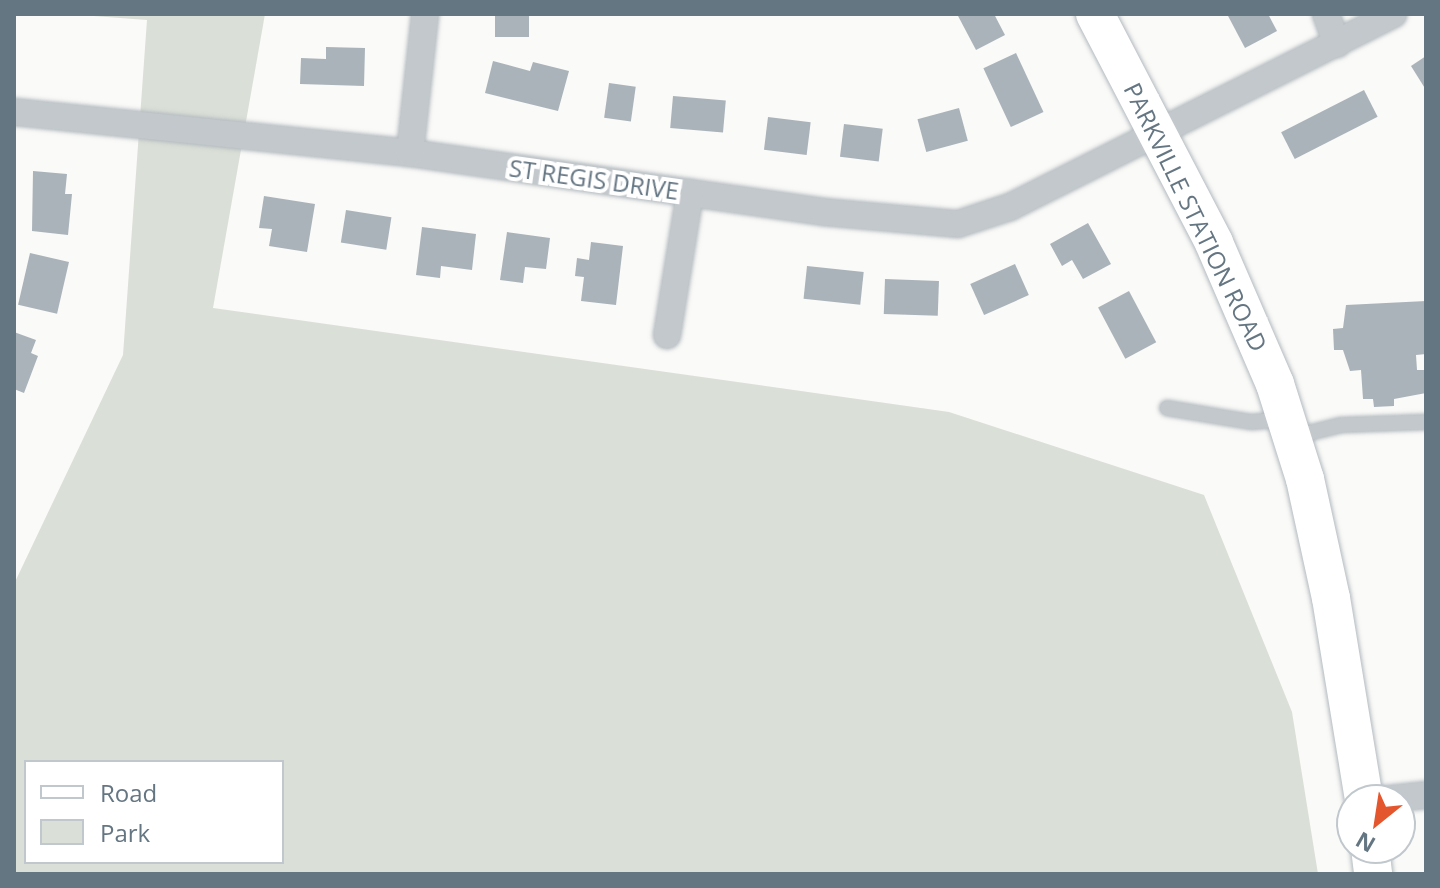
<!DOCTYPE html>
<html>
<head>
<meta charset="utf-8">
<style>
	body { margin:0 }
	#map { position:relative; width:1440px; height:888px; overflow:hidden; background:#fafaf8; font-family:"Open Sans",sans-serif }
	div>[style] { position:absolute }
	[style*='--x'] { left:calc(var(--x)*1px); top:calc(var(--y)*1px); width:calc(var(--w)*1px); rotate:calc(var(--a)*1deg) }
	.green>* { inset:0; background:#dadfd7 }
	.building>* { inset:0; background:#aab3b9; transform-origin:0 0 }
	.roads { filter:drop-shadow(0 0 2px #b3babf) drop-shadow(0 0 2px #b3babf) }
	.service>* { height:14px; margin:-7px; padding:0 7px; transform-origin:7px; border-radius:7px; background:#c3c8cc }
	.minor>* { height:26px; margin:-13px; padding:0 13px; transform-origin:13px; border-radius:13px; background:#c3c8cc }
	.secondary>* { height:38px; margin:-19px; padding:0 19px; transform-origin:19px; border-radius:19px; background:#fff }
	span { translate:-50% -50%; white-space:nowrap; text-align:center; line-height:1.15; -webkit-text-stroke:8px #fff; paint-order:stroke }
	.street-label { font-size:24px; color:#657683 }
	.frame { position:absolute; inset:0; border:16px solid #657683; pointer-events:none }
	.legend { position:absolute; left:24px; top:760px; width:260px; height:104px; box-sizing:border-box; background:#fff; border:2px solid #c1c8cd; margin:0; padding:10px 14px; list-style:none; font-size:24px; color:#657683 }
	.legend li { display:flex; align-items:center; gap:16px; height:40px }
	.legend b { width:40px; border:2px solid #c1c8cd }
	.north { position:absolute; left:1336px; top:784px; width:80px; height:80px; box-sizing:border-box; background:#fff; border:2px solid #c1c8cd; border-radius:50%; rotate:210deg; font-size:22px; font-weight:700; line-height:32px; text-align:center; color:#657683 }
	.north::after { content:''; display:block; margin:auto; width:28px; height:36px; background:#e4572e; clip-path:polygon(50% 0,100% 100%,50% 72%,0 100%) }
</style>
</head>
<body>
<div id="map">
	<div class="green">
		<div style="clip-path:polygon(evenodd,67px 14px,265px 14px,213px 308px,949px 412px,1204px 495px,1292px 712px,1318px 874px,14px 874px,14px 584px,123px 355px,147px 20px,67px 14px,26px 762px,282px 762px,282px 862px,26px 862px,26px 762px)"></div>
	</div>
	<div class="building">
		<div style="left:495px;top:14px;width:34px;height:23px"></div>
		<div style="clip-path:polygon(957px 14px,994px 14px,1005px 35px,976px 50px)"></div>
		<div style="clip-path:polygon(1227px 14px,1268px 14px,1277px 31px,1245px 48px)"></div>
		<div style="clip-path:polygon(326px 47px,365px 48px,364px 86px,300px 84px,301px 58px,326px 59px)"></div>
		<div style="left:1016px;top:53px;width:65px;height:36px;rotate:65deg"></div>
		<div style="clip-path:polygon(1426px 56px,1426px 90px,1411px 66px)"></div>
		<div style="clip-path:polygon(493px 61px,530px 71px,533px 62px,569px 71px,558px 111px,485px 93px)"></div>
		<div style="left:609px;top:83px;width:27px;height:35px;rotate:8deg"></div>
		<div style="left:1364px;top:90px;width:30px;height:93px;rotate:63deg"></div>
		<div style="left:673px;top:96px;width:53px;height:32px;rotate:5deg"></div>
		<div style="left:959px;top:108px;width:34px;height:43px;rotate:75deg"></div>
		<div style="left:768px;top:117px;width:43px;height:33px;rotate:7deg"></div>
		<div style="left:844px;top:124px;width:39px;height:33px;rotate:7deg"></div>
		<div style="clip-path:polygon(33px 171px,67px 174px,65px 194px,72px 194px,68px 235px,32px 231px)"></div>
		<div style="clip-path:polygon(264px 196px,315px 204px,307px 252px,269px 246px,272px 229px,259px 228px)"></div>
		<div style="left:346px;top:210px;width:46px;height:33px;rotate:9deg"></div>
		<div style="clip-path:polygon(1088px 223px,1111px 264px,1083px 279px,1072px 260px,1062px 266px,1050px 244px)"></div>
		<div style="clip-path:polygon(422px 227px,476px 234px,472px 270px,441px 266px,440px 278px,416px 275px)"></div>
		<div style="clip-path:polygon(507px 232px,550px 238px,546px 269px,525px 267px,523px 283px,500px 280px)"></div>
		<div style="clip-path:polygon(591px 242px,623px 246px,616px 305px,581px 301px,584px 277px,575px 276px,577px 258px,589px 260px)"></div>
		<div style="left:30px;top:253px;width:40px;height:53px;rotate:13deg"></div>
		<div style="left:1015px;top:264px;width:34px;height:49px;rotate:66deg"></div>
		<div style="left:807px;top:266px;width:57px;height:33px;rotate:6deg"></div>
		<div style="left:885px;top:279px;width:54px;height:35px;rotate:2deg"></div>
		<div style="left:1129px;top:291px;width:58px;height:35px;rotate:62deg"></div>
		<div style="clip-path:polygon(1426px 301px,1426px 354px,1416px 355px,1417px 370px,1425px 370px,1426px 393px,1394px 399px,1394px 406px,1374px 407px,1373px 399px,1363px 399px,1361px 370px,1350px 371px,1343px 350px,1334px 350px,1333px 329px,1343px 328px,1346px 305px)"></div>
		<div style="clip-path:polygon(14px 332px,36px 340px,31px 353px,38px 356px,24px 393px,14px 389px)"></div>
	</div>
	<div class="roads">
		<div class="service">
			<div style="--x:1167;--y:408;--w:86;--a:9.4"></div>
			<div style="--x:1252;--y:422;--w:34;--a:-5"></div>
			<div style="--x:1293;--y:437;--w:49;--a:-14"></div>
			<div style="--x:1341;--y:425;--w:85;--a:-2"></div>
		</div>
		<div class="minor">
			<div style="--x:1326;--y:14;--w:32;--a:70"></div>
			<div style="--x:14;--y:112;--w:398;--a:5.9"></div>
			<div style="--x:410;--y:153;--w:417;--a:8.1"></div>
			<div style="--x:823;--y:212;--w:136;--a:5.1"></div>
			<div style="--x:958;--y:224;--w:55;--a:-18.1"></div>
			<div style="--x:1010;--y:207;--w:429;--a:-26.7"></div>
			<div style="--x:410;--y:153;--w:140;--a:-83.8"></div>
			<div style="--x:667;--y:335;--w:144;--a:-80.8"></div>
			<div style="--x:1380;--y:800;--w:46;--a:-6.2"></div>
		</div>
		<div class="secondary">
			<div style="--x:1095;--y:14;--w:258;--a:62.5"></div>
			<div style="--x:1214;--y:243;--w:154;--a:66.6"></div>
			<div style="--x:1275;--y:384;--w:100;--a:72.5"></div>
			<div style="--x:1305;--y:479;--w:122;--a:77.7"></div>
			<div style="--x:1331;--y:598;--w:205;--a:80.7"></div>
			<div style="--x:1370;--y:848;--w:26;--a:83"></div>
		</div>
	</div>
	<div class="street-label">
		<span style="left:594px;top:179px;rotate:8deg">ST REGIS DRIVE</span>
		<span style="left:1196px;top:217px;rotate:64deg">PARKVILLE STATION ROAD</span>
	</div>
	<div class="frame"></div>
	<ul class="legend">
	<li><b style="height:10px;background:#fff"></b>Road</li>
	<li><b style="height:22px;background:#dadfd7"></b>Park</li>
	</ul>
	<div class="north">N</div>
</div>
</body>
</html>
